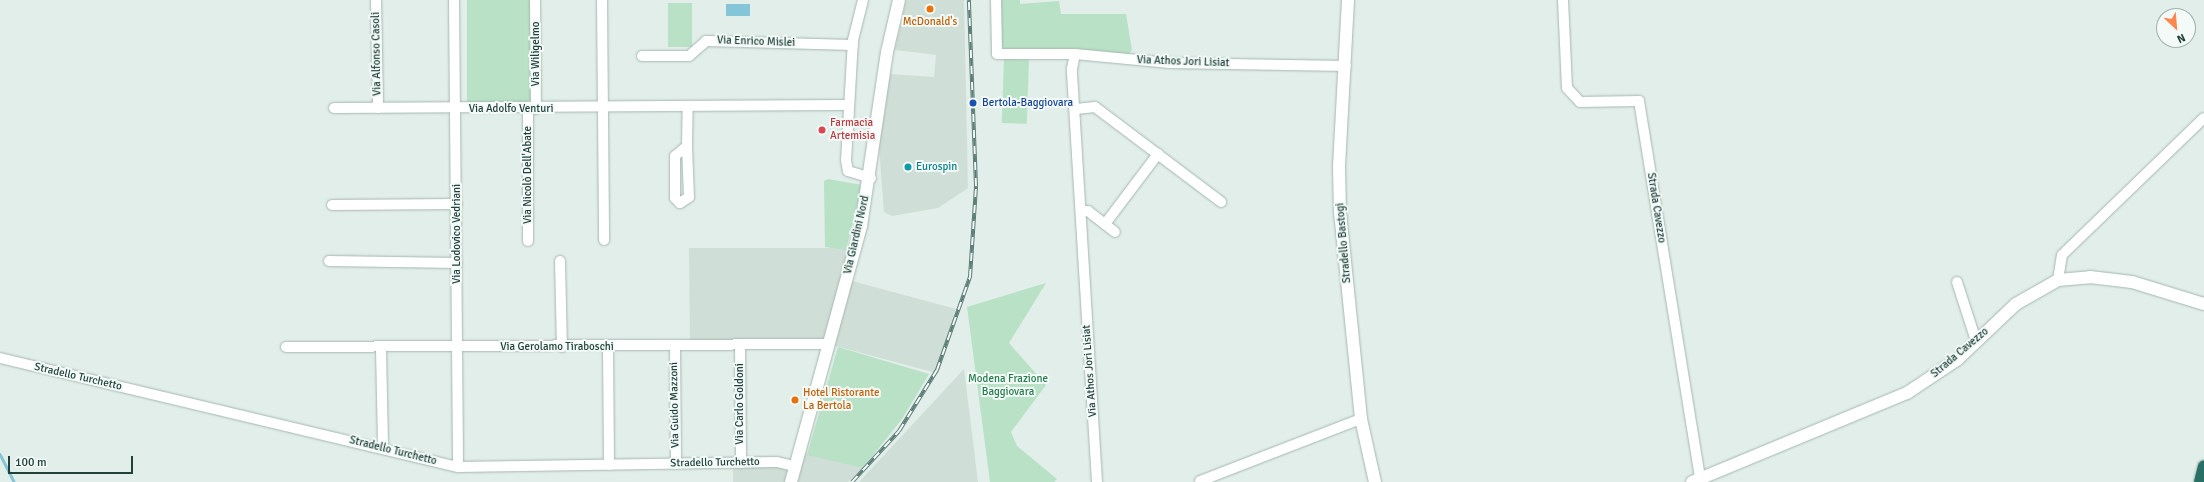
<!DOCTYPE html>
<html>
<head>
<meta charset="utf-8">
<style>
	body { margin:0 }
	#map { position:relative; width:2204px; height:482px; overflow:hidden; background:#e2eee9; font-family:Signika,sans-serif }
	div>[style] { position:absolute }
	[style*='--x'] { left:calc(var(--x)*1px); top:calc(var(--y)*1px); width:calc(var(--w)*1px); rotate:calc(var(--a)*1deg) }
	.built>* { inset:0; background:#d0ded8; transform-origin:0 0 }
	.green>* { inset:0; background:#b8e1c6; transform-origin:0 0 }
	.water>* { inset:0; background:#84c5d8; transform-origin:0 0 }
	.stream>* { height:2.5px; margin:-1.25px; padding:0 1.25px; transform-origin:1.25px; border-radius:1.25px; background:#84c5d8 }
	.roads { filter:drop-shadow(0 0 1px #a4b7b1) drop-shadow(0 0 1px #a4b7b1) }
	.street>* { height:10px; margin:-5px; padding:0 5px; transform-origin:5px; border-radius:5px; background:#fff }
	.secondary>* { height:12px; margin:-6px; padding:0 6px; transform-origin:6px; border-radius:6px; background:#fff }
	.highway>* { height:12px; margin:-6px; padding:0 6px; transform-origin:6px; border-radius:6px; background:#287066 }
	.rail>* { height:4px; margin-top:-2px; transform-origin:0; background:repeating-linear-gradient(90deg,#f3faf7 0 8px,#5a7c75 0 16px); box-sizing:border-box; border-block:1px solid #5a7c75 }
	.dots>* { width:11px; height:11px; translate:-50% -50%; box-sizing:border-box; border:2px solid #f3faf7; border-radius:50% }
	span { translate:-50% -50%; white-space:nowrap; text-align:center; line-height:1.15; -webkit-text-stroke:4px #f3faf7; paint-order:stroke }
	.food-label { font-size:11px; color:#c56008 }
	.left { translate:0 -50%; text-align:left }
	.street-label { font-size:11px; color:#20413a }
	.transit-label { font-size:11px; color:#164399 }
	.health-label { font-size:11px; color:#be3a42 }
	.culture-label { font-size:11px; color:#0d838f }
	.park-label { font-size:11px; color:#257c4d }
	.north { position:absolute; left:2156px; top:8px; width:40px; height:40px; box-sizing:border-box; background:#f3faf7; border:1px solid #9fb0ab; border-radius:50%; rotate:154deg; font-size:11px; font-weight:700; line-height:16px; text-align:center; color:#20413a }
	.north::after { content:''; display:block; margin:auto; width:14px; height:18px; background:#ff864e; clip-path:polygon(50% 0,100% 100%,50% 72%,0 100%) }
	.scale { position:absolute; left:8px; top:456px; width:125px; height:18px; box-sizing:border-box; border:2px solid #20413a; border-top:0; padding-left:5px; font-size:12px; line-height:14px; white-space:nowrap; color:#20413a; -webkit-text-stroke:3px #f3faf7; paint-order:stroke }
</style>
</head>
<body>
<div id="map">
	<div class="built">
		<div style="clip-path:polygon(906px 0,964px 0,968px 188px,938px 208px,892px 216px,884px 212px,879px 148px,890px 74px,934px 77px,936px 55px,895px 50px)"></div>
		<div style="clip-path:polygon(689px 248px,851px 248px,824px 339px,690px 342px)"></div>
		<div style="left:852px;top:281px;width:107px;height:67px;rotate:15deg"></div>
		<div style="clip-path:polygon(964px 369px,978px 482px,859px 482px)"></div>
		<div style="clip-path:polygon(801px 453px,863px 468px,848px 482px,794px 482px)"></div>
		<div style="clip-path:polygon(776px 466px,789px 471px,787px 482px,733px 482px,733px 468px)"></div>
	</div>
	<div class="green">
		<div style="left:467px;top:0;width:68px;height:108px"></div>
		<div style="clip-path:polygon(1001px 0,1020px 0,1020px 4px,1059px 1px,1061px 14px,1126px 14px,1132px 50px,1127px 56px,1068px 49px,1005px 50px,1001px 45px)"></div>
		<div style="left:692px;top:3px;width:44px;height:24px;rotate:90deg"></div>
		<div style="left:1004px;top:59px;width:25px;height:64px;rotate:2deg"></div>
		<div style="clip-path:polygon(828px 179px,862px 185px,846px 250px,825px 247px,824px 181px)"></div>
		<div style="clip-path:polygon(1046px 283px,1009px 343px,1046px 385px,1011px 432px,1017px 446px,1057px 479px,1054px 482px,990px 482px,967px 307px)"></div>
		<div style="clip-path:polygon(838px 347px,929px 374px,902px 419px,863px 468px,807px 455px)"></div>
	</div>
	<div class="water">
		<div style="left:726px;top:4px;width:24px;height:12px"></div>
	</div>
	<div class="stream">
		<div style="--x:0;--y:454;--w:31;--a:63"></div>
	</div>
	<div class="roads">
		<div class="street">
			<div style="--x:376;--y:0;--w:108;--a:88.9"></div>
			<div style="--x:454;--y:0;--w:467;--a:89.5"></div>
			<div style="--x:535;--y:0;--w:109;--a:89.5"></div>
			<div style="--x:602;--y:0;--w:240;--a:89.5"></div>
			<div style="--x:863;--y:0;--w:41;--a:104"></div>
			<div style="--x:853;--y:40;--w:120;--a:93.3"></div>
			<div style="--x:846;--y:160;--w:11;--a:80"></div>
			<div style="--x:848;--y:171;--w:24;--a:17"></div>
			<div style="--x:996;--y:0;--w:54;--a:88.9"></div>
			<div style="--x:997;--y:54;--w:78;--a:0"></div>
			<div style="--x:1563;--y:0;--w:88;--a:87.4"></div>
			<div style="--x:1567;--y:88;--w:19;--a:47"></div>
			<div style="--x:1580;--y:102;--w:59;--a:-1"></div>
			<div style="--x:1639;--y:101;--w:383;--a:80.8"></div>
			<div style="--x:642;--y:56;--w:47;--a:0"></div>
			<div style="--x:689;--y:56;--w:23;--a:-41"></div>
			<div style="--x:706;--y:41;--w:147;--a:1.6"></div>
			<div style="--x:334;--y:108;--w:515;--a:-0.33"></div>
			<div style="--x:1076;--y:109;--w:19;--a:-6"></div>
			<div style="--x:1095;--y:107;--w:158;--a:37"></div>
			<div style="--x:687;--y:146;--w:51;--a:87.8"></div>
			<div style="--x:689;--y:197;--w:11;--a:146"></div>
			<div style="--x:680;--y:203;--w:7;--a:-135"></div>
			<div style="--x:675;--y:198;--w:42;--a:-90"></div>
			<div style="--x:675;--y:156;--w:16;--a:-40"></div>
			<div style="--x:687;--y:146;--w:39;--a:-89"></div>
			<div style="--x:332;--y:205;--w:125;--a:-0.5"></div>
			<div style="--x:1081;--y:211;--w:7;--a:0"></div>
			<div style="--x:1088;--y:211;--w:34;--a:38"></div>
			<div style="--x:1105;--y:224;--w:88;--a:-52.9"></div>
			<div style="--x:528;--y:241;--w:132;--a:-90"></div>
			<div style="--x:329;--y:261;--w:128;--a:0.9"></div>
			<div style="--x:560;--y:261;--w:86;--a:88.7"></div>
			<div style="--x:2058;--y:280;--w:25;--a:-81"></div>
			<div style="--x:2062;--y:255;--w:197;--a:-44"></div>
			<div style="--x:1957;--y:282;--w:62;--a:72.1"></div>
			<div style="--x:740;--y:345;--w:118;--a:89.5"></div>
			<div style="--x:675;--y:346;--w:118;--a:89.5"></div>
			<div style="--x:286;--y:347;--w:542;--a:-0.32"></div>
			<div style="--x:608;--y:347;--w:118;--a:89.5"></div>
			<div style="--x:381;--y:349;--w:99;--a:88.8"></div>
			<div style="--x:0;--y:358;--w:471;--a:13.4"></div>
			<div style="--x:458;--y:467;--w:319;--a:-0.9"></div>
			<div style="--x:777;--y:462;--w:18;--a:13"></div>
			<div style="--x:1200;--y:481;--w:173;--a:-21.1"></div>
			<div style="--x:1097;--y:482;--w:414;--a:-93.5"></div>
			<div style="--x:1072;--y:69;--w:15;--a:-79"></div>
			<div style="--x:1075;--y:54;--w:95;--a:5.4"></div>
			<div style="--x:1170;--y:63;--w:176;--a:1"></div>
		</div>
		<div class="secondary">
			<div style="--x:1348;--y:0;--w:168;--a:93.1"></div>
			<div style="--x:1339;--y:168;--w:44;--a:88.7"></div>
			<div style="--x:1340;--y:212;--w:208;--a:84.2"></div>
			<div style="--x:1361;--y:419;--w:65;--a:77.5"></div>
			<div style="--x:791;--y:482;--w:265;--a:-74.7"></div>
			<div style="--x:861;--y:226;--w:176;--a:-81.5"></div>
			<div style="--x:887;--y:52;--w:53;--a:-77"></div>
			<div style="--x:1692;--y:482;--w:233;--a:-22.5"></div>
			<div style="--x:1907;--y:393;--w:61;--a:-33.7"></div>
			<div style="--x:1958;--y:359;--w:80;--a:-43.5"></div>
			<div style="--x:2016;--y:304;--w:48;--a:-29.7"></div>
			<div style="--x:2058;--y:280;--w:32;--a:-5"></div>
			<div style="--x:2090;--y:277;--w:42;--a:6.8"></div>
			<div style="--x:2132;--y:282;--w:75;--a:17"></div>
		</div>
		<div class="highway">
			<div style="--x:2200;--y:482;--w:16;--a:-76"></div>
		</div>
	</div>
	<div class="rail">
		<div style="--x:852;--y:482;--w:69;--a:-47.3"></div>
		<div style="--x:899;--y:431;--w:72;--a:-58.1"></div>
		<div style="--x:937;--y:370;--w:99;--a:-70.5"></div>
		<div style="--x:970;--y:277;--w:91;--a:-86.2"></div>
		<div style="--x:976;--y:186;--w:186;--a:-92.2"></div>
	</div>
	<div class="dots">
		<div style="left:930px;top:9px;background:#e8710a"></div>
		<div style="left:973px;top:103px;background:#1a4fb4"></div>
		<div style="left:822px;top:130px;background:#e0444e"></div>
		<div style="left:908px;top:167px;background:#0f9aa8"></div>
		<div style="left:795px;top:400px;background:#e8710a"></div>
	</div>
	<div class="food-label">
		<span style="left:930px;top:22px">McDonald's</span>
		<span class="left" style="left:803px;top:400px">Hotel Ristorante<br>La Bertola</span>
	</div>
	<div class="street-label">
		<span style="left:756px;top:42px;rotate:2deg">Via Enrico Mislei</span>
		<span style="left:377px;top:54px;rotate:-91deg">Via Alfonso Casoli</span>
		<span style="left:536px;top:54px;rotate:-90deg">Via Wiligelmo</span>
		<span style="left:1183px;top:62px;rotate:2deg">Via Athos Jori Lisiat</span>
		<span style="left:511px;top:109px">Via Adolfo Venturi</span>
		<span style="left:528px;top:175px;rotate:-90deg">Via Nicolò Dell'Abate</span>
		<span style="left:1656px;top:208px;rotate:81deg">Strada Cavezzo</span>
		<span style="left:457px;top:234px;rotate:-90deg">Via Lodovico Vedriani</span>
		<span style="left:857px;top:235px;rotate:-77deg">Via Giardini Nord</span>
		<span style="left:1344px;top:243px;rotate:-95deg">Stradello Bastogi</span>
		<span style="left:557px;top:347px">Via Gerolamo Tiraboschi</span>
		<span style="left:1960px;top:353px;rotate:-40deg">Strada Cavezzo</span>
		<span style="left:1090px;top:371px;rotate:-94deg">Via Athos Jori Lisiat</span>
		<span style="left:78px;top:377px;rotate:13deg">Stradello Turchetto</span>
		<span style="left:740px;top:404px;rotate:-90deg">Via Carlo Goldoni</span>
		<span style="left:675px;top:405px;rotate:-91deg">Via Guido Mazzoni</span>
		<span style="left:393px;top:451px;rotate:14deg">Stradello Turchetto</span>
		<span style="left:715px;top:463px;rotate:-1deg">Stradello Turchetto</span>
	</div>
	<div class="transit-label">
		<span class="left" style="left:982px;top:103px">Bertola-Baggiovara</span>
	</div>
	<div class="health-label">
		<span class="left" style="left:830px;top:130px">Farmacia<br>Artemisia</span>
	</div>
	<div class="culture-label">
		<span class="left" style="left:916px;top:167px">Eurospin</span>
	</div>
	<div class="park-label">
		<span style="left:1008px;top:386px">Modena Frazione<br>Baggiovara</span>
	</div>
	<div class="north">N</div>
	<div class="scale">100 m</div>
</div>
</body>
</html>
